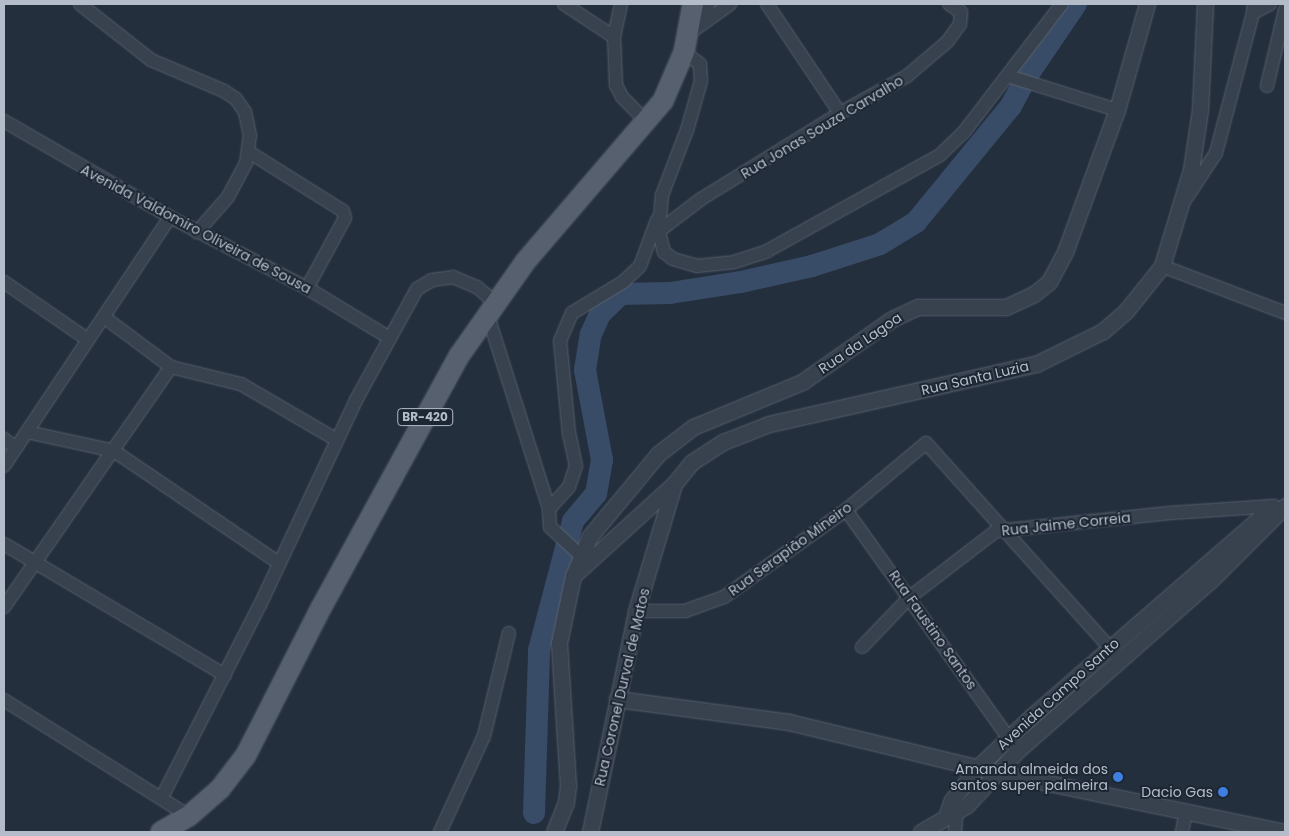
<!DOCTYPE html>
<html>
<head>
<meta charset="utf-8">
<style>
	body { margin:0 }
	#map { position:relative; width:1289px; height:836px; overflow:hidden; background:#242f3e; font-family:Poppins,sans-serif }
	div>[style] { position:absolute }
	[style*='--x'] { left:calc(var(--x)*1px); top:calc(var(--y)*1px); width:calc(var(--w)*1px); rotate:calc(var(--a)*1deg) }
	.river>* { height:22px; margin:-11px; padding:0 11px; transform-origin:11px; border-radius:11px; background:#394c67 }
	.roads { filter:drop-shadow(0 0 1px #565f6c) drop-shadow(0 0 1px #565f6c) }
	.minor>* { height:12px; margin:-6px; padding:0 6px; transform-origin:6px; border-radius:6px; background:#38414e }
	.tertiary>* { height:15px; margin:-7.5px; padding:0 7.5px; transform-origin:7.5px; border-radius:7.5px; background:#38414e }
	.primary>* { height:20px; margin:-10px; padding:0 10px; transform-origin:10px; border-radius:10px; background:#56606e }
	.dots>* { width:14px; height:14px; translate:-50% -50%; box-sizing:border-box; border:2px solid #1d2633; border-radius:50% }
	span { translate:-50% -50%; white-space:nowrap; text-align:center; line-height:1.15; -webkit-text-stroke:4px #1d2633; paint-order:stroke }
	.shield-label span { padding:1px 4px; background:#1d2633; border:1px solid; border-radius:4px; -webkit-text-stroke-width:0 }
	.shield-label { font-size:12px; color:#b4bcc9; font-weight:700 }
	.street-label { font-size:14px; color:#b4bcc9 }
	.poi-label { font-size:14px; color:#b4bcc9 }
	.right { translate:-100% -50%; text-align:right }
	.frame { position:absolute; inset:0; border:5px solid #b4bcc9; pointer-events:none }
</style>
</head>
<body>
<div id="map">
	<div class="river">
		<div style="--x:534;--y:813;--w:163;--a:-88.2"></div>
		<div style="--x:539;--y:650;--w:133;--a:-75.2"></div>
		<div style="--x:573;--y:521;--w:35;--a:-50"></div>
		<div style="--x:596;--y:494;--w:35;--a:-80"></div>
		<div style="--x:602;--y:460;--w:92;--a:-100.7"></div>
		<div style="--x:585;--y:370;--w:36;--a:-81"></div>
		<div style="--x:591;--y:334;--w:22;--a:-66"></div>
		<div style="--x:600;--y:314;--w:29;--a:-44"></div>
		<div style="--x:621;--y:294;--w:49;--a:-1.2"></div>
		<div style="--x:670;--y:293;--w:72;--a:-8.8"></div>
		<div style="--x:741;--y:282;--w:73;--a:-12.7"></div>
		<div style="--x:812;--y:266;--w:71;--a:-17.9"></div>
		<div style="--x:880;--y:244;--w:42;--a:-31.4"></div>
		<div style="--x:916;--y:222;--w:150;--a:-50.7"></div>
		<div style="--x:1011;--y:106;--w:34;--a:-62"></div>
		<div style="--x:1027;--y:76;--w:87;--a:-55.8"></div>
	</div>
	<div class="roads">
		<div class="minor">
			<div style="--x:80;--y:4;--w:90;--a:38.3"></div>
			<div style="--x:151;--y:60;--w:79;--a:23"></div>
			<div style="--x:224;--y:91;--w:14;--a:34"></div>
			<div style="--x:236;--y:99;--w:16;--a:55"></div>
			<div style="--x:245;--y:112;--w:24;--a:78"></div>
			<div style="--x:250;--y:135;--w:28;--a:98"></div>
			<div style="--x:246;--y:163;--w:38;--a:118"></div>
			<div style="--x:228;--y:197;--w:47;--a:131.5"></div>
			<div style="--x:564;--y:4;--w:60;--a:33.4"></div>
			<div style="--x:621;--y:4;--w:34;--a:102"></div>
			<div style="--x:614;--y:37;--w:48;--a:87.6"></div>
			<div style="--x:616;--y:85;--w:13;--a:63"></div>
			<div style="--x:622;--y:97;--w:37;--a:45"></div>
			<div style="--x:767;--y:4;--w:131;--a:56.2"></div>
			<div style="--x:1254;--y:4;--w:9;--a:96"></div>
			<div style="--x:1253;--y:13;--w:19;--a:-28"></div>
			<div style="--x:706;--y:21;--w:17;--a:-83"></div>
			<div style="--x:688;--y:34;--w:52;--a:-35.5"></div>
			<div style="--x:684;--y:52;--w:20;--a:37"></div>
			<div style="--x:700;--y:64;--w:17;--a:87"></div>
			<div style="--x:701;--y:81;--w:51;--a:105.9"></div>
			<div style="--x:687;--y:130;--w:70;--a:111"></div>
			<div style="--x:662;--y:195;--w:36;--a:95"></div>
			<div style="--x:659;--y:231;--w:22;--a:77"></div>
			<div style="--x:664;--y:252;--w:11;--a:38"></div>
			<div style="--x:673;--y:259;--w:25;--a:16"></div>
			<div style="--x:697;--y:266;--w:37;--a:-6"></div>
			<div style="--x:734;--y:262;--w:35;--a:-18"></div>
			<div style="--x:767;--y:251;--w:198;--a:-29"></div>
			<div style="--x:940;--y:155;--w:33;--a:-44"></div>
			<div style="--x:964;--y:132;--w:161;--a:-52.6"></div>
			<div style="--x:1008;--y:76;--w:114;--a:17.3"></div>
			<div style="--x:1267;--y:86;--w:78;--a:-76.7"></div>
			<div style="--x:4;--y:121;--w:192;--a:30"></div>
			<div style="--x:170;--y:217;--w:154;--a:27.4"></div>
			<div style="--x:307;--y:288;--w:95;--a:31.2"></div>
			<div style="--x:249;--y:152;--w:111;--a:32.1"></div>
			<div style="--x:343;--y:211;--w:7;--a:74"></div>
			<div style="--x:345;--y:218;--w:80;--a:118.5"></div>
			<div style="--x:1183;--y:203;--w:60;--a:-56.6"></div>
			<div style="--x:1216;--y:153;--w:145;--a:-75.2"></div>
			<div style="--x:659;--y:231;--w:53;--a:-37.3"></div>
			<div style="--x:701;--y:199;--w:163;--a:-31.7"></div>
			<div style="--x:840;--y:113;--w:77;--a:-28.9"></div>
			<div style="--x:907;--y:76;--w:52;--a:-40.4"></div>
			<div style="--x:947;--y:42;--w:22;--a:-54"></div>
			<div style="--x:960;--y:24;--w:12;--a:-85"></div>
			<div style="--x:961;--y:12;--w:14;--a:-146"></div>
			<div style="--x:1162;--y:266;--w:132;--a:20.9"></div>
			<div style="--x:4;--y:282;--w:101;--a:34.5"></div>
			<div style="--x:487;--y:313;--w:206;--a:72.4"></div>
			<div style="--x:549;--y:509;--w:18;--a:87"></div>
			<div style="--x:550;--y:527;--w:41;--a:43"></div>
			<div style="--x:104;--y:317;--w:84;--a:36.7"></div>
			<div style="--x:171;--y:367;--w:72;--a:13.7"></div>
			<div style="--x:241;--y:384;--w:111;--a:30.3"></div>
			<div style="--x:27;--y:432;--w:89;--a:12.3"></div>
			<div style="--x:114;--y:451;--w:199;--a:34.2"></div>
			<div style="--x:4;--y:439;--w:15;--a:37"></div>
			<div style="--x:4;--y:466;--w:299;--a:-56.3"></div>
			<div style="--x:549;--y:509;--w:30;--a:-48"></div>
			<div style="--x:569;--y:487;--w:22;--a:-72"></div>
			<div style="--x:576;--y:466;--w:33;--a:-102"></div>
			<div style="--x:569;--y:434;--w:93;--a:-95.5"></div>
			<div style="--x:560;--y:341;--w:30;--a:-67"></div>
			<div style="--x:572;--y:313;--w:60;--a:-31.3"></div>
			<div style="--x:623;--y:282;--w:23;--a:-43"></div>
			<div style="--x:640;--y:266;--w:49;--a:-69.7"></div>
			<div style="--x:846;--y:510;--w:287;--a:54.5"></div>
			<div style="--x:4;--y:544;--w:257;--a:30.7"></div>
			<div style="--x:4;--y:607;--w:292;--a:-55.2"></div>
			<div style="--x:636;--y:611;--w:49;--a:0"></div>
			<div style="--x:685;--y:611;--w:41;--a:-19.7"></div>
			<div style="--x:724;--y:597;--w:150;--a:-35.5"></div>
			<div style="--x:846;--y:510;--w:104;--a:-39.9"></div>
			<div style="--x:926;--y:443;--w:290;--a:48.1"></div>
			<div style="--x:862;--y:647;--w:69;--a:-46.2"></div>
			<div style="--x:910;--y:597;--w:108;--a:-37.5"></div>
			<div style="--x:996;--y:531;--w:175;--a:-5.9"></div>
			<div style="--x:1170;--y:513;--w:104;--a:-3.9"></div>
			<div style="--x:1274;--y:506;--w:8;--a:45"></div>
			<div style="--x:4;--y:700;--w:218;--a:32.1"></div>
			<div style="--x:162;--y:797;--w:216;--a:-63"></div>
			<div style="--x:260;--y:605;--w:226;--a:-64.9"></div>
			<div style="--x:356;--y:400;--w:127;--a:-61.2"></div>
			<div style="--x:417;--y:289;--w:17;--a:-31"></div>
			<div style="--x:432;--y:280;--w:21;--a:-8"></div>
			<div style="--x:453;--y:277;--w:26;--a:23"></div>
			<div style="--x:477;--y:287;--w:23;--a:41"></div>
			<div style="--x:440;--y:832;--w:106;--a:-65.4"></div>
			<div style="--x:484;--y:736;--w:106;--a:-76.4"></div>
			<div style="--x:955;--y:832;--w:28;--a:-86"></div>
			<div style="--x:1182;--y:832;--w:20;--a:-79"></div>
		</div>
		<div class="tertiary">
			<div style="--x:574;--y:575;--w:135;--a:-42.3"></div>
			<div style="--x:674;--y:484;--w:28;--a:-51"></div>
			<div style="--x:692;--y:462;--w:37;--a:-33"></div>
			<div style="--x:723;--y:442;--w:49;--a:-21.4"></div>
			<div style="--x:769;--y:424;--w:274;--a:-12.7"></div>
			<div style="--x:1036;--y:364;--w:75;--a:-26.2"></div>
			<div style="--x:1103;--y:331;--w:30;--a:-41"></div>
			<div style="--x:1126;--y:311;--w:58;--a:-51.3"></div>
			<div style="--x:1162;--y:266;--w:100;--a:-73.2"></div>
			<div style="--x:1191;--y:170;--w:61;--a:-81.5"></div>
			<div style="--x:1200;--y:110;--w:106;--a:-87.3"></div>
			<div style="--x:617;--y:699;--w:174;--a:7.6"></div>
			<div style="--x:789;--y:722;--w:212;--a:13.6"></div>
			<div style="--x:995;--y:772;--w:296;--a:11.7"></div>
			<div style="--x:946;--y:817;--w:18;--a:-71"></div>
			<div style="--x:952;--y:800;--w:41;--a:-52"></div>
			<div style="--x:977;--y:768;--w:76;--a:-43.4"></div>
			<div style="--x:1032;--y:716;--w:306;--a:-41"></div>
			<div style="--x:554;--y:832;--w:32;--a:-68"></div>
			<div style="--x:566;--y:802;--w:16;--a:-83"></div>
			<div style="--x:568;--y:786;--w:143;--a:-93.6"></div>
			<div style="--x:559;--y:643;--w:68;--a:-78.2"></div>
			<div style="--x:573;--y:576;--w:43;--a:-67"></div>
			<div style="--x:590;--y:536;--w:107;--a:-50.3"></div>
			<div style="--x:658;--y:454;--w:44;--a:-37.6"></div>
			<div style="--x:693;--y:427;--w:118;--a:-22.4"></div>
			<div style="--x:802;--y:382;--w:110;--a:-35"></div>
			<div style="--x:892;--y:319;--w:29;--a:-25"></div>
			<div style="--x:918;--y:307;--w:88;--a:0"></div>
			<div style="--x:1006;--y:307;--w:31;--a:-25"></div>
			<div style="--x:1034;--y:294;--w:19;--a:-39"></div>
			<div style="--x:1049;--y:282;--w:34;--a:-62"></div>
			<div style="--x:1065;--y:252;--w:151;--a:-69.9"></div>
			<div style="--x:1117;--y:110;--w:110;--a:-74.2"></div>
			<div style="--x:590;--y:832;--w:226;--a:-78.2"></div>
			<div style="--x:636;--y:611;--w:133;--a:-73.3"></div>
			<div style="--x:921;--y:832;--w:53;--a:-30.4"></div>
			<div style="--x:967;--y:805;--w:75;--a:-47.2"></div>
			<div style="--x:1018;--y:750;--w:256;--a:-41.4"></div>
			<div style="--x:1210;--y:581;--w:106;--a:-45"></div>
		</div>
		<div class="primary">
			<div style="--x:161;--y:832;--w:32;--a:-30"></div>
			<div style="--x:189;--y:816;--w:41;--a:-41.1"></div>
			<div style="--x:220;--y:789;--w:43;--a:-52.6"></div>
			<div style="--x:246;--y:755;--w:165;--a:-63"></div>
			<div style="--x:321;--y:608;--w:287;--a:-61.3"></div>
			<div style="--x:459;--y:356;--w:115;--a:-54.9"></div>
			<div style="--x:525;--y:262;--w:212;--a:-49.4"></div>
			<div style="--x:663;--y:101;--w:53;--a:-66.8"></div>
			<div style="--x:684;--y:52;--w:49;--a:-79.4"></div>
		</div>
	</div>
	<div class="dots">
		<div style="left:1118px;top:777px;background:#3f7fe0"></div>
		<div style="left:1223px;top:792px;background:#3f7fe0"></div>
	</div>
	<div class="shield-label">
		<span style="left:425px;top:417px">BR-420</span>
	</div>
	<div class="street-label">
		<span style="left:822px;top:127px;rotate:-31deg">Rua Jonas Souza Carvalho</span>
		<span style="left:196px;top:229px;rotate:28deg">Avenida Valdomiro Oliveira de Sousa</span>
		<span style="left:860px;top:343px;rotate:-34deg">Rua da Lagoa</span>
		<span style="left:975px;top:378px;rotate:-13deg">Rua Santa Luzia</span>
		<span style="left:1066px;top:524px;rotate:-6deg">Rua Jaime Correia</span>
		<span style="left:790px;top:549px;rotate:-36deg">Rua Serapião Mineiro</span>
		<span style="left:933px;top:630px;rotate:55deg">Rua Faustino Santos</span>
		<span style="left:622px;top:687px;rotate:-77deg">Rua Coronel Durval de Matos</span>
		<span style="left:1058px;top:694px;rotate:-42deg">Avenida Campo Santo</span>
	</div>
	<div class="poi-label">
		<span class="right" style="left:1108px;top:777px">Amanda almeida dos<br>santos super palmeira</span>
		<span class="right" style="left:1213px;top:792px">Dacio Gas</span>
	</div>
	<div class="frame"></div>
</div>
</body>
</html>
